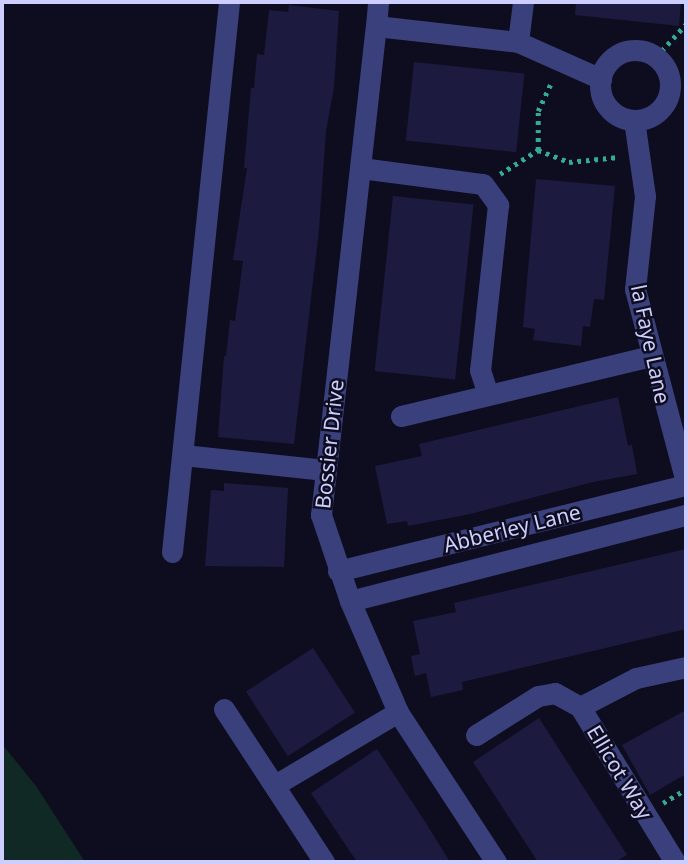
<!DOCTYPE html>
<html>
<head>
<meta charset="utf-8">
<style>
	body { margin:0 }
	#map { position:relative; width:688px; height:864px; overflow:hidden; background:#0e0d1f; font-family:"Noto Sans",sans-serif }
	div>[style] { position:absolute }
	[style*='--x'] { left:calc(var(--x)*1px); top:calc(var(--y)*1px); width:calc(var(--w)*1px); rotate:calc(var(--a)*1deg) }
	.green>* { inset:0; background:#112925 }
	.building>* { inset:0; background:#1d1a3f; transform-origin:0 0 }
	.path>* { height:4.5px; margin-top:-2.25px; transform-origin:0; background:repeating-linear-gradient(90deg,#32ac94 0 3.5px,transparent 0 8.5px) }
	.minor>* { height:21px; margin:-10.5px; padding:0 10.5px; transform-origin:10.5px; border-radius:10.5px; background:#3a407c }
	.minor>.ring { margin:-10.5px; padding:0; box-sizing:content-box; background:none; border:21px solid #3a407c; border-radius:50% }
	span { translate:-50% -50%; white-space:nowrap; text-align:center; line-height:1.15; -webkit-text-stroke:5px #0e0d1f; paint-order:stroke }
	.street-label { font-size:21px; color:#cdcefd }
	.frame { position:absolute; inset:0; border:4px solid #cdcefd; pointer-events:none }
</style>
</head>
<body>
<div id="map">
	<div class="green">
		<div style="clip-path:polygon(2px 744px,36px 786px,85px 862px,2px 862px)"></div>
	</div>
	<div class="building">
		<div style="clip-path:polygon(576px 2px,681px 2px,679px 26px,575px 15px)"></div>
		<div style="clip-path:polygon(289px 5px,339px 11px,334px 87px,326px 131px,319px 230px,294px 444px,218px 437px,224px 356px,226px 356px,230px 320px,235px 321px,243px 261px,233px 260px,247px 168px,244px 168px,251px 88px,254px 88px,257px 54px,264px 55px,269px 10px,288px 12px)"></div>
		<div style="left:414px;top:62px;width:111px;height:79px;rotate:6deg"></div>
		<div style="clip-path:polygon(536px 179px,615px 186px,604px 300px,594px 299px,590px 327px,583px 326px,581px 346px,533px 340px,535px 329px,523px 327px)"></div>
		<div style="left:393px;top:196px;width:81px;height:176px;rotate:6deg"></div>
		<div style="clip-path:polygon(618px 397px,628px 446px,632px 445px,637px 474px,593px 482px,470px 514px,408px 526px,407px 521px,387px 524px,375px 466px,422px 456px,419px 444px)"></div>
		<div style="clip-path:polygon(224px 483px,288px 488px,284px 567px,205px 566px,211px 490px,224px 491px)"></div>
		<div style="clip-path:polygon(686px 549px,686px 629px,462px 682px,463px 690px,431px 697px,426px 673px,415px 676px,411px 656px,420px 654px,413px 621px,456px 612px,454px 603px)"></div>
		<div style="left:313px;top:648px;width:77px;height:80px;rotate:57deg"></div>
		<div style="clip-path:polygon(686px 710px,686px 774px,650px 795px,622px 745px)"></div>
		<div style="clip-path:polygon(539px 718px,627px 855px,615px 862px,538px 862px,473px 762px)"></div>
		<div style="clip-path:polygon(377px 749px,424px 820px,450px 862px,357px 862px,311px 793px)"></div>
	</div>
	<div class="path">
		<div style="--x:656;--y:57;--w:45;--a:-47.7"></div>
		<div style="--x:538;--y:150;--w:39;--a:-90"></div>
		<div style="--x:538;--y:111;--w:33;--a:-65"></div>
		<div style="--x:500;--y:174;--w:45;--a:-32.3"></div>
		<div style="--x:538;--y:150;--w:33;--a:21"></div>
		<div style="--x:569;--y:162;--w:50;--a:-5.7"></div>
		<div style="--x:663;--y:803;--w:27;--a:-31"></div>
	</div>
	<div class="minor">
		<div style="--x:523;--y:2;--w:40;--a:97.1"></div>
		<div style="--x:518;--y:42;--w:91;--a:24"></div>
		<div style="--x:376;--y:26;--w:24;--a:-85"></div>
		<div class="ring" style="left:600px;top:50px;width:49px;height:49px"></div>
		<div style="--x:634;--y:120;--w:77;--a:81.8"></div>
		<div style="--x:645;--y:196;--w:94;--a:96.1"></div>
		<div style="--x:635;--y:289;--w:200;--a:75.2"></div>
		<div style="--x:361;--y:168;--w:123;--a:7.5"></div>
		<div style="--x:483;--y:184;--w:26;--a:54"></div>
		<div style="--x:498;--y:205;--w:166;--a:96.2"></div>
		<div style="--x:480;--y:370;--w:25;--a:72"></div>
		<div style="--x:401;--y:416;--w:256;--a:-13.5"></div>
		<div style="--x:183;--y:455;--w:143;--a:6"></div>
		<div style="--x:172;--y:552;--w:553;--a:-84.08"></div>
		<div style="--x:338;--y:571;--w:358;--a:-13.9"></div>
		<div style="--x:350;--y:601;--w:347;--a:-14.4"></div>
		<div style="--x:224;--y:709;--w:183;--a:56.8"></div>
		<div style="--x:476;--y:735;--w:73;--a:-32.2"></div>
		<div style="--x:538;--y:696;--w:17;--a:-10"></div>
		<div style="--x:555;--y:693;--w:29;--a:29"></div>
		<div style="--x:275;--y:785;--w:143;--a:-30.7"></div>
		<div style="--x:496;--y:862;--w:179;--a:-123.2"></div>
		<div style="--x:398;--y:712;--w:121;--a:-113.4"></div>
		<div style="--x:350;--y:601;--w:91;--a:-108.6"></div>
		<div style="--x:321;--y:515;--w:492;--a:-83.6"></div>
		<div style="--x:376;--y:26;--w:143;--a:6.4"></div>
		<div style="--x:675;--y:862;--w:182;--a:-121.5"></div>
		<div style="--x:580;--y:707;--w:63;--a:-27.4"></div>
		<div style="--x:636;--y:678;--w:51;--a:-12.4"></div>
	</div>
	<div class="street-label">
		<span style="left:651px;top:344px;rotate:78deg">la Faye Lane</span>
		<span style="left:329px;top:444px;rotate:-84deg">Bossier Drive</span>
		<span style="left:512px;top:528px;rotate:-14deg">Abberley Lane</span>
		<span style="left:620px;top:772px;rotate:59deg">Ellicot Way</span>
	</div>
	<div class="frame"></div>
</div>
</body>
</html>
